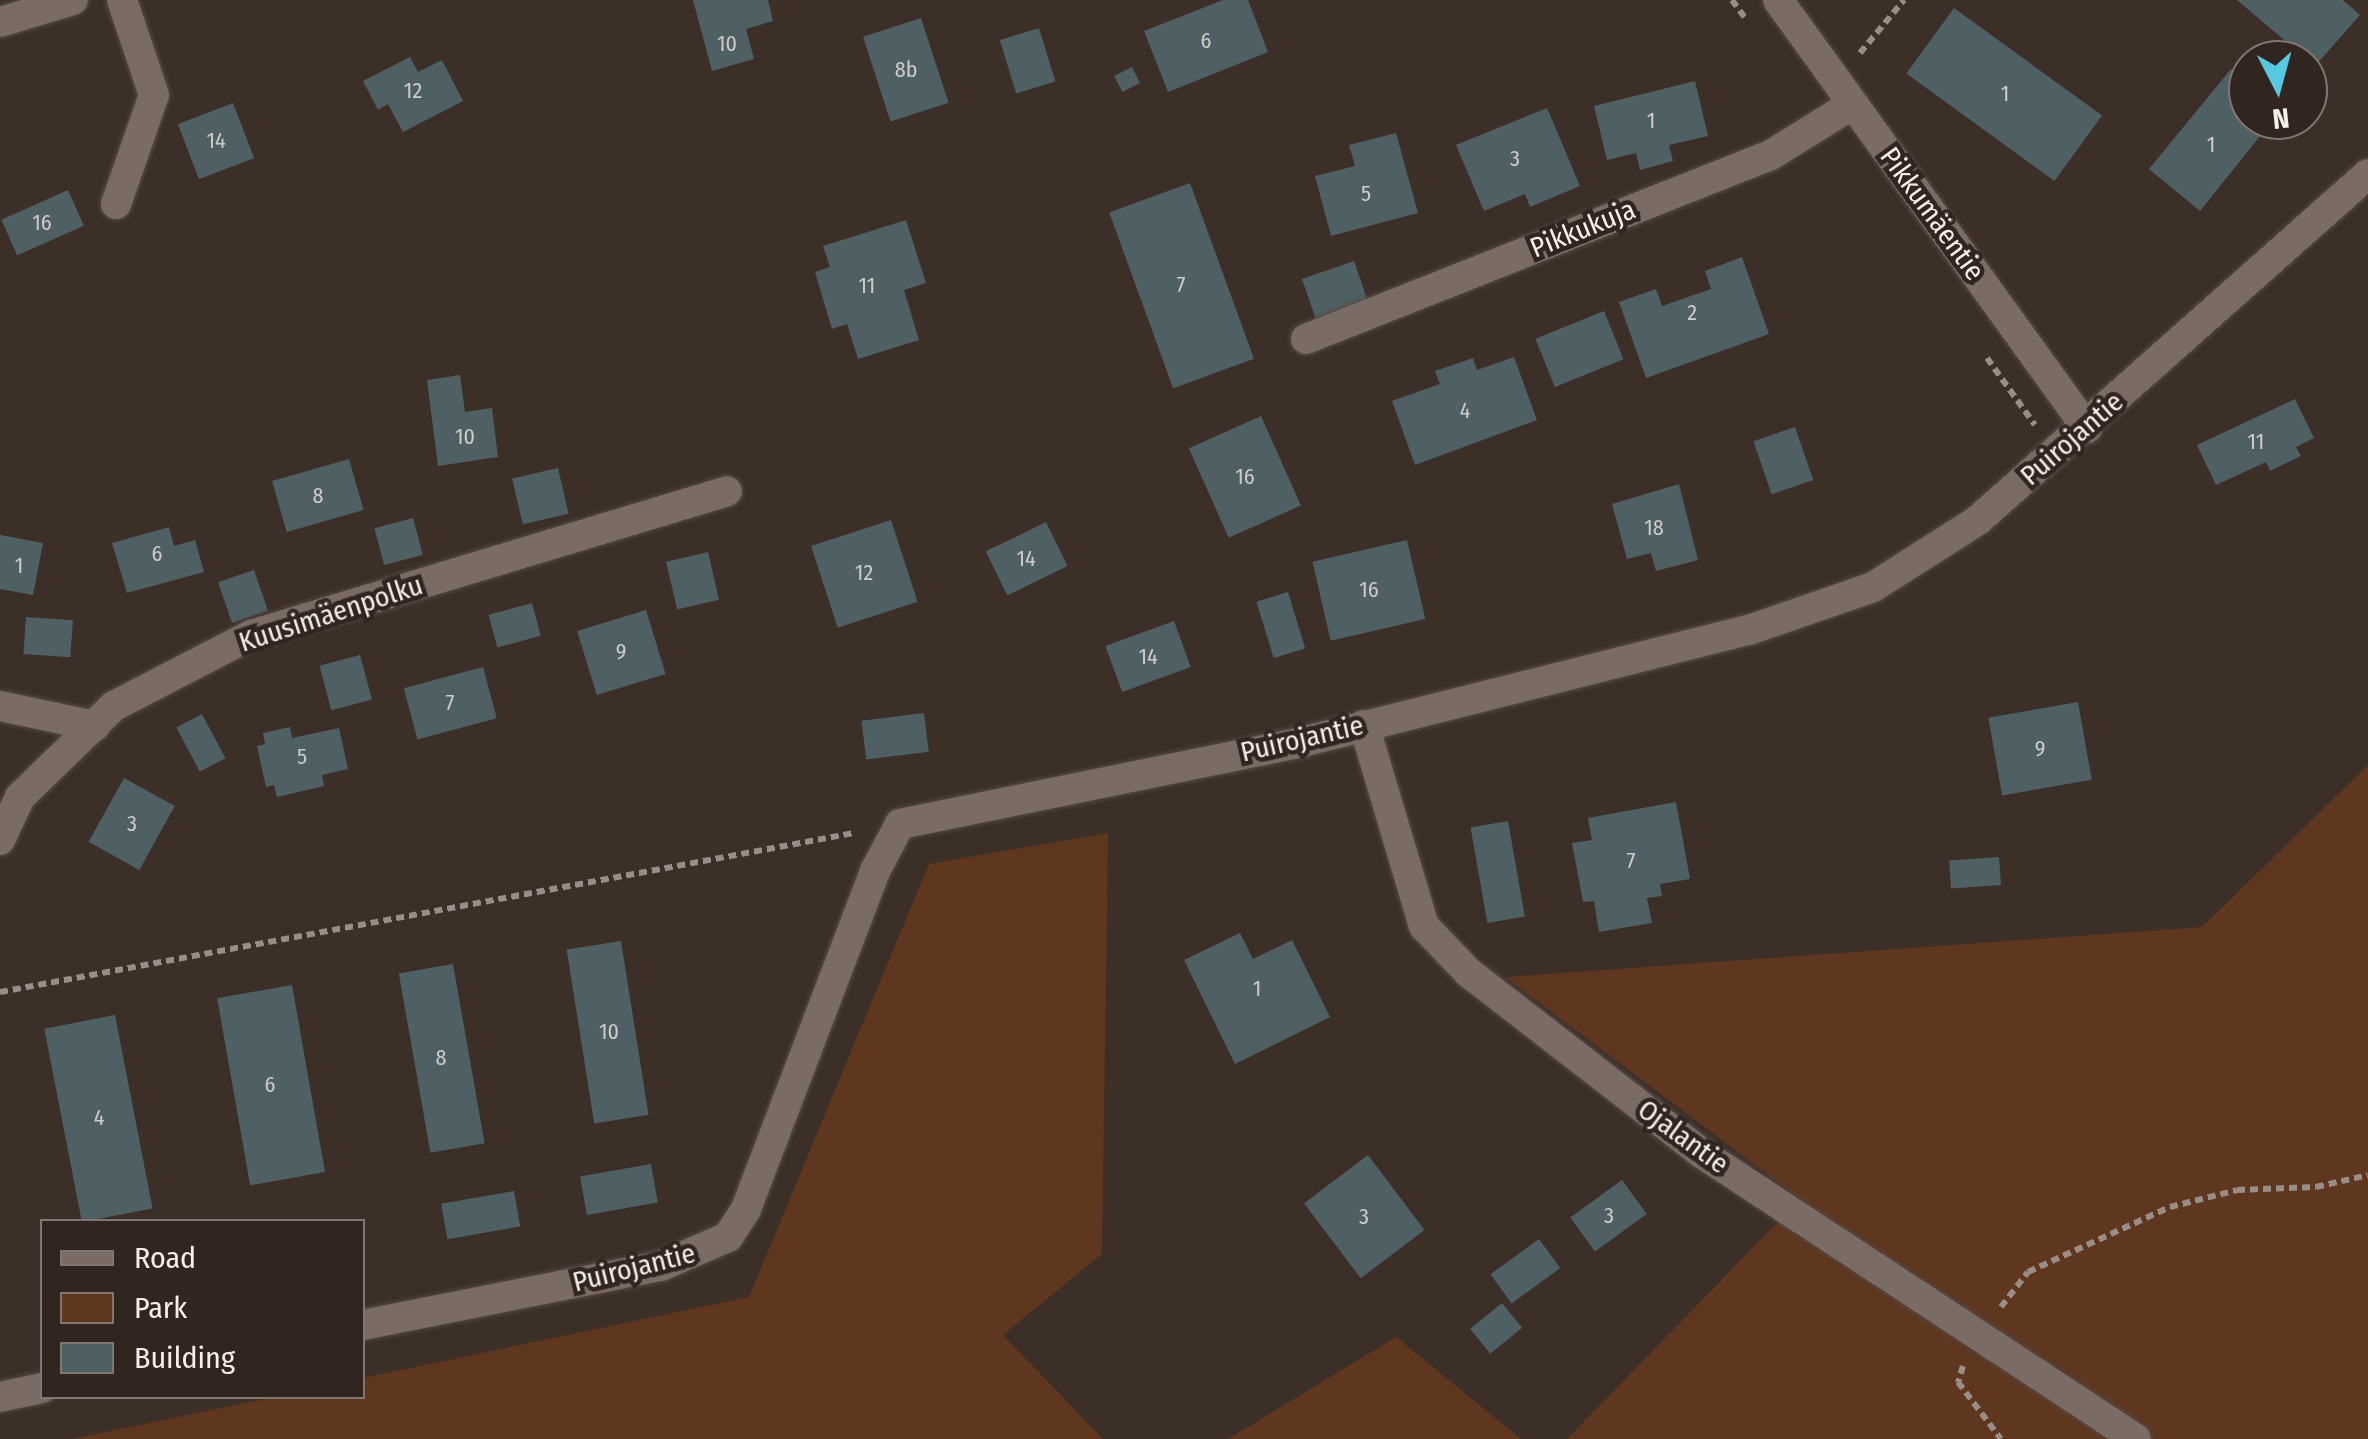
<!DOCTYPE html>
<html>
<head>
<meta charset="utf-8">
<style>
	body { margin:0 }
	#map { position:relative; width:2368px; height:1439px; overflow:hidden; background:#3c2f28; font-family:"Fira Sans Condensed",sans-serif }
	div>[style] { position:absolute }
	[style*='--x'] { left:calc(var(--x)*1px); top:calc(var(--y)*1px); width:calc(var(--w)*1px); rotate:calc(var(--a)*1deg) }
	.green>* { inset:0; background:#5e371e }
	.building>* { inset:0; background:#4f6064; transform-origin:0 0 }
	.path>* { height:6px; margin-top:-3px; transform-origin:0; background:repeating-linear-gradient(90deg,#988d87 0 8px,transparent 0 13px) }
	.roads { filter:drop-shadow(0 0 2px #554b45) drop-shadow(0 0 2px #554b45) }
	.minor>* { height:30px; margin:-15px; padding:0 15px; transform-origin:15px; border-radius:15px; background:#7a6c64 }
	span { translate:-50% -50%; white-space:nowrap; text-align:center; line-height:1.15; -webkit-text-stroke:9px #31261f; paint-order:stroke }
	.number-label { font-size:22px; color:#cecbc9 }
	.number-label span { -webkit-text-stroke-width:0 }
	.street-label { font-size:28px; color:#f8efeb }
	.legend { position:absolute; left:40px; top:1219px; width:325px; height:180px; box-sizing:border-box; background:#31261f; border:2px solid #817671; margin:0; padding:12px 18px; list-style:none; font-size:30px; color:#f8efeb }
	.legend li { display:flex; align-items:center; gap:20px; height:50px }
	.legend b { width:50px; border:2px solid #817671 }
	.north { position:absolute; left:2228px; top:40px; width:100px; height:100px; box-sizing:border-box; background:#31261f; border:2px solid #817671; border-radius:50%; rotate:174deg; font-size:28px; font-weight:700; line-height:40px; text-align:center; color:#f8efeb }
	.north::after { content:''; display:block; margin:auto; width:35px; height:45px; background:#56c9e1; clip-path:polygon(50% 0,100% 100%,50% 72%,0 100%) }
</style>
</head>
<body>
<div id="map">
	<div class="green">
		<div style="clip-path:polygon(2368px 765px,2368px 1439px,1567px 1439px,1800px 1199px,1505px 977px,2202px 927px)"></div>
		<div style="clip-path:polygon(1108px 833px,1102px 1254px,1003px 1335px,1103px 1439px,72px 1439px,274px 1397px,362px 1396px,363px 1378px,749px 1297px,929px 864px)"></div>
		<div style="clip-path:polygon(1396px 1337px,1521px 1439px,1228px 1439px)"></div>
	</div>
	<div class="building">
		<div style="clip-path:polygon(693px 0,768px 0,773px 21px,746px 29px,754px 59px,712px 71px)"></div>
		<div style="clip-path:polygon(1223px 0,1248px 0,1268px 52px,1168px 92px,1144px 31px)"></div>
		<div style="clip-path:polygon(2237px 0,2343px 0,2360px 15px,2315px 66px)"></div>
		<div style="left:1954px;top:8px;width:183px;height:81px;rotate:36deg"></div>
		<div style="left:921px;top:18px;width:89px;height:61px;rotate:72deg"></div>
		<div style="left:1039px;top:28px;width:56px;height:41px;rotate:73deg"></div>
		<div style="clip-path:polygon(410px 57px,418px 72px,442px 60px,463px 101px,403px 132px,388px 104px,378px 110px,363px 81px)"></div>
		<div style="left:1132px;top:67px;width:18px;height:20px;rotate:63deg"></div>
		<div style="clip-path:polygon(2231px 69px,2248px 83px,2248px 120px,2273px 120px,2200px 211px,2149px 169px)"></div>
		<div style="clip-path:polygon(1695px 81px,1708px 136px,1669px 145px,1673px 161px,1640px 170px,1636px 153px,1607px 160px,1594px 106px)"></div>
		<div style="left:233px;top:103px;width:59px;height:59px;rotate:69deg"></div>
		<div style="clip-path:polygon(1547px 108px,1580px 186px,1530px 207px,1525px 194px,1484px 211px,1456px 145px)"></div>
		<div style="clip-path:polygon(1396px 133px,1418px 213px,1331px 236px,1315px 176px,1355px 166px,1349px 145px)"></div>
		<div style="left:1190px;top:183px;width:187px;height:86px;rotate:70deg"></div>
		<div style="left:68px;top:190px;width:39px;height:73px;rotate:66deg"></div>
		<div style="clip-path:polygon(906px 220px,926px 283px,904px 290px,919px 340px,858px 359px,847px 324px,832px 329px,815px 272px,830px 267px,823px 246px)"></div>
		<div style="clip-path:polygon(1742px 257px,1769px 334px,1646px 378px,1619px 302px,1656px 289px,1662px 306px,1711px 289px,1705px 271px)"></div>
		<div style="left:1354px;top:261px;width:46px;height:55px;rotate:71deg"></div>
		<div style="left:1604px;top:311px;width:52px;height:74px;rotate:68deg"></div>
		<div style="clip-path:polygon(1514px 357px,1537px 420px,1415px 465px,1392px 401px,1440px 384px,1435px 371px,1473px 358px,1477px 370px)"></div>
		<div style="clip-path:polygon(460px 375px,465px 412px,492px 408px,498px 457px,438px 466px,427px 380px)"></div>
		<div style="clip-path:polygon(2295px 399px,2314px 438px,2296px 447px,2301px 456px,2270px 471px,2266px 462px,2216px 485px,2197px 445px)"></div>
		<div style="left:1261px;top:416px;width:98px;height:79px;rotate:66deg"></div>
		<div style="left:1795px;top:427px;width:56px;height:44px;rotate:71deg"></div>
		<div style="left:349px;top:459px;width:53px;height:80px;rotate:74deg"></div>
		<div style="left:558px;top:468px;width:47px;height:47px;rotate:77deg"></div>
		<div style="clip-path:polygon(1679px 484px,1698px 560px,1656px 571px,1651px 553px,1627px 559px,1612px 504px)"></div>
		<div style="left:413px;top:518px;width:38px;height:40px;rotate:75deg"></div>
		<div style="left:891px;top:520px;width:86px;height:84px;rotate:72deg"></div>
		<div style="left:1046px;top:522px;width:49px;height:67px;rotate:64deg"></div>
		<div style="clip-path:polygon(169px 527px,174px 546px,195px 540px,204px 572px,127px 593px,112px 543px)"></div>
		<div style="clip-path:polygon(0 535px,43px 543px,33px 595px,0 589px)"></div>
		<div style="left:1407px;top:540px;width:81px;height:97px;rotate:77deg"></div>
		<div style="left:708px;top:552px;width:49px;height:43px;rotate:77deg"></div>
		<div style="left:254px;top:570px;width:43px;height:38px;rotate:71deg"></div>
		<div style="left:1288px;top:592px;width:59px;height:33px;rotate:73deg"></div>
		<div style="left:532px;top:603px;width:34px;height:45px;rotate:75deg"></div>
		<div style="left:646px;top:610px;width:67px;height:72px;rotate:73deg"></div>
		<div style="left:26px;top:617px;width:47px;height:37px;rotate:4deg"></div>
		<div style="left:1174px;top:621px;width:49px;height:73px;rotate:70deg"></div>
		<div style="left:360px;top:655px;width:46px;height:42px;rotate:75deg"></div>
		<div style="left:483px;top:667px;width:53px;height:82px;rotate:75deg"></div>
		<div style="left:2078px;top:702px;width:79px;height:91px;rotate:80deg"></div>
		<div style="left:924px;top:713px;width:39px;height:63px;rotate:83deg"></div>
		<div style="left:202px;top:714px;width:50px;height:29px;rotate:62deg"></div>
		<div style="clip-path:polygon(290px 727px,292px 738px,339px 728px,348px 769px,322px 775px,324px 786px,277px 797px,274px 785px,266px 787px,257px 746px,265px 744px,263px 733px)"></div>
		<div style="left:124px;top:778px;width:58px;height:73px;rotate:29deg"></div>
		<div style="clip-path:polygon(1676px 802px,1690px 879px,1660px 884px,1662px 896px,1647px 898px,1652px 923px,1599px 932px,1594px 901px,1583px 902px,1572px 843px,1592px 840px,1588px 818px)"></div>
		<div style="left:1508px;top:821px;width:97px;height:38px;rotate:80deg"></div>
		<div style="left:1999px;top:857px;width:28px;height:50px;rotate:86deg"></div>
		<div style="clip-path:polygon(1240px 933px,1253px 959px,1292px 940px,1330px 1017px,1235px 1064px,1184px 960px)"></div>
		<div style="left:621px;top:941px;width:176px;height:55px;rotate:81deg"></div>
		<div style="left:453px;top:964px;width:182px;height:55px;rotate:80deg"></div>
		<div style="left:292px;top:985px;width:190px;height:76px;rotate:80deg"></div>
		<div style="left:115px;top:1015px;width:197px;height:72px;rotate:79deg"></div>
		<div style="left:1368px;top:1155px;width:94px;height:80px;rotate:53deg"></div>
		<div style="left:651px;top:1164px;width:39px;height:72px;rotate:80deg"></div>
		<div style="left:1622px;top:1180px;width:42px;height:64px;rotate:54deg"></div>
		<div style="left:514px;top:1191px;width:36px;height:74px;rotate:80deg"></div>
		<div style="left:1539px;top:1239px;width:36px;height:60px;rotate:54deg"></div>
		<div style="left:1502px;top:1303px;width:32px;height:41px;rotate:51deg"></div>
	</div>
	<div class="path">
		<div style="--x:1732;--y:0;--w:22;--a:54"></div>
		<div style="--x:1860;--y:53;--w:69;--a:-50.3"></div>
		<div style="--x:1987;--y:358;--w:82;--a:54.4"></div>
		<div style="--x:0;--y:992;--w:869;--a:-10.55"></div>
		<div style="--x:2001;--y:1307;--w:44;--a:-52.4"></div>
		<div style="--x:2028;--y:1272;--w:156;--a:-24.6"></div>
		<div style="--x:2170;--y:1207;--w:69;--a:-14.2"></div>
		<div style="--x:2237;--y:1190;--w:79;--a:-2.2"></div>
		<div style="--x:2316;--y:1187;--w:53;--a:-13"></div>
		<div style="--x:1963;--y:1366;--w:17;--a:107"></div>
		<div style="--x:1958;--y:1382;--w:71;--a:53"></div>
	</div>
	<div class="roads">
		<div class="minor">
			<div style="--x:1778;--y:0;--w:528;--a:54.17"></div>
			<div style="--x:0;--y:22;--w:76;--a:-16.8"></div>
			<div style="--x:116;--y:204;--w:115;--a:-70.8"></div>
			<div style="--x:154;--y:95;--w:100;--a:-108.6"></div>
			<div style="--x:1306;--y:339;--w:498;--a:-21.6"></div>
			<div style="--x:1769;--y:156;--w:99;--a:-31.8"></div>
			<div style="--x:0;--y:706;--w:97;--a:11.9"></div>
			<div style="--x:1364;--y:725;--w:210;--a:73.4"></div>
			<div style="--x:1424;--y:926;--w:64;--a:46.3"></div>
			<div style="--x:1468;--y:972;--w:297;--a:37.8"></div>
			<div style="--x:1703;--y:1154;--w:518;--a:33.35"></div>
			<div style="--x:0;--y:840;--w:47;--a:-65.1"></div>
			<div style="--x:20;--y:797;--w:131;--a:-44.1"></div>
			<div style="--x:114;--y:706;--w:154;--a:-27.4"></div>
			<div style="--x:251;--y:635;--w:497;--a:-16.8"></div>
			<div style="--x:362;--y:1325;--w:305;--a:-11.2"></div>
			<div style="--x:661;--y:1266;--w:73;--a:-23.4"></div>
			<div style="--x:728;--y:1237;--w:33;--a:-57"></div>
			<div style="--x:746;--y:1209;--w:362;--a:-69.1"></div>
			<div style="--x:875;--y:871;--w:53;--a:-62"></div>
			<div style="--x:900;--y:824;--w:410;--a:-11.5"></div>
			<div style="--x:1302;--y:742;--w:461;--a:-14.1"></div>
			<div style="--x:1749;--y:630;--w:131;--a:-19.1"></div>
			<div style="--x:1873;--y:587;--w:125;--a:-32.5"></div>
			<div style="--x:1978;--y:520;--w:521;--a:-41.58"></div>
			<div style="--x:0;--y:1397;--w:43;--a:-12.1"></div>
		</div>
	</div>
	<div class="number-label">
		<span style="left:1206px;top:41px">6</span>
		<span style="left:727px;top:44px">10</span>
		<span style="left:906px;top:70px">8b</span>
		<span style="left:413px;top:91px">12</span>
		<span style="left:2005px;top:94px">1</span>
		<span style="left:1651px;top:121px">1</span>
		<span style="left:216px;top:141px">14</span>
		<span style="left:2211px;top:145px">1</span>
		<span style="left:1515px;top:159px">3</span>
		<span style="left:1366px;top:194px">5</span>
		<span style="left:42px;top:223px">16</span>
		<span style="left:1181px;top:285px">7</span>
		<span style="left:867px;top:286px">11</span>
		<span style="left:1692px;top:313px">2</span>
		<span style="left:1465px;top:411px">4</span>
		<span style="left:465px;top:437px">10</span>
		<span style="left:2256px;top:442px">11</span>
		<span style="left:1245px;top:477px">16</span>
		<span style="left:318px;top:496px">8</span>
		<span style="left:1654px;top:528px">18</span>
		<span style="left:157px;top:554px">6</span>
		<span style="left:1026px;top:559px">14</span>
		<span style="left:19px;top:566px">1</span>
		<span style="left:864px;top:573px">12</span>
		<span style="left:1369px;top:590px">16</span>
		<span style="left:621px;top:652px">9</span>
		<span style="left:1148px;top:657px">14</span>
		<span style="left:450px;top:703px">7</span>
		<span style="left:2040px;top:749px">9</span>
		<span style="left:302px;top:757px">5</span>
		<span style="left:132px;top:824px">3</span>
		<span style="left:1631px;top:861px">7</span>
		<span style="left:1257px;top:989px">1</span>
		<span style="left:609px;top:1032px">10</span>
		<span style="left:441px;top:1058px">8</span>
		<span style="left:270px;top:1085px">6</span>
		<span style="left:99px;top:1118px">4</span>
		<span style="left:1609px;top:1216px">3</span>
		<span style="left:1364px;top:1217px">3</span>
	</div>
	<div class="street-label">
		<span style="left:1932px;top:214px;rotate:54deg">Pikkumäentie</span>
		<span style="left:1583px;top:229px;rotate:-22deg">Pikkukuja</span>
		<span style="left:2072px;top:439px;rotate:-41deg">Puirojantie</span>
		<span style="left:331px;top:614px;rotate:-18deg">Kuusimäenpolku</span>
		<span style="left:1302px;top:739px;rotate:-13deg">Puirojantie</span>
		<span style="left:1683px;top:1137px;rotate:36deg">Ojalantie</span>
		<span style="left:634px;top:1268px;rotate:-14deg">Puirojantie</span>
	</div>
	<ul class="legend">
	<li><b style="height:12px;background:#7a6c64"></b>Road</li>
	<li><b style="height:28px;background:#5e371e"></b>Park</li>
	<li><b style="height:28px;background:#4f6064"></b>Building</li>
	</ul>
	<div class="north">N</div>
</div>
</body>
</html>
